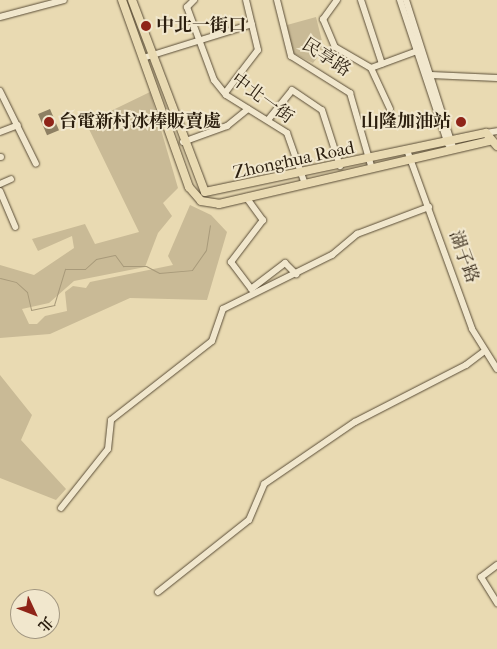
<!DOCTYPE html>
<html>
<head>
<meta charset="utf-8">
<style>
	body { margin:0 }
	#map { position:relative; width:497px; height:649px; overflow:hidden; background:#e9dab2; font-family:"IM FELL French Canon","Noto Serif TC",serif }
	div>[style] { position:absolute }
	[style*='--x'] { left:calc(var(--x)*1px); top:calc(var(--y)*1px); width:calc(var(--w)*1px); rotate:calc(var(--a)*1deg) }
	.green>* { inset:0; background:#c9ba96 }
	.stream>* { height:1px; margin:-0.5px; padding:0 0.5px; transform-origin:0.5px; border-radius:0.5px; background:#a89a7a }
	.building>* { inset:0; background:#8e8063; transform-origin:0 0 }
	.roads { filter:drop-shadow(0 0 1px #5a4d37) drop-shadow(0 0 1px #5a4d37) }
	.minor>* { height:6px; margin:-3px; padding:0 3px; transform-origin:3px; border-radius:3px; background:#f1e7cd }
	.major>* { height:8px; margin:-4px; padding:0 4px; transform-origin:4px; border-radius:4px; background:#e9dab2 }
	.dots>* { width:14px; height:14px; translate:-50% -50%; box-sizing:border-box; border:2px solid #f1e7cd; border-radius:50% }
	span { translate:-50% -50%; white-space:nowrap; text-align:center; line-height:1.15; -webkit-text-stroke:4px #f1e7cd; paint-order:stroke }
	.poi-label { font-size:18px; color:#2b1e0e; font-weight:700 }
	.left { translate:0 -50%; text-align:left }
	.right { translate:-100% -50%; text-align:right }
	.street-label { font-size:18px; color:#2b1e0e }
	.north { position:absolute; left:10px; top:589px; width:50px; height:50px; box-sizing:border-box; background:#f1e7cd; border:1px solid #a29781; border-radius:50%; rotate:133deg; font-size:14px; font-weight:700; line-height:20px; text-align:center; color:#2b1e0e }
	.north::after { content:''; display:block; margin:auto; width:18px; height:22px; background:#8f2418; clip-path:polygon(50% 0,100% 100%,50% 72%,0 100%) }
</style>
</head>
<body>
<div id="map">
	<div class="green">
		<div style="clip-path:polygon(316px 17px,324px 49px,313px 63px,293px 53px,287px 25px)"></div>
		<div style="clip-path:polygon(150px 92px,178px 188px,163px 203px,172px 216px,158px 233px,145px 267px,74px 281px,49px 303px,22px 309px,29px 324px,37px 324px,45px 316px,67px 311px,65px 292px,73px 286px,86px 288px,90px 282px,173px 265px,168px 256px,190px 205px,211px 215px,227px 232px,207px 300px,130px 298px,50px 334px,0 338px,0 265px,34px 275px,74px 248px,72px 236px,38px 251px,32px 239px,85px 224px,95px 244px,139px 232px,86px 123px)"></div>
		<div style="clip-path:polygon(0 375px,32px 415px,21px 440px,66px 489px,56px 500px,0 478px)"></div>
	</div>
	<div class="stream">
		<div style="--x:0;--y:278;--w:16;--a:14"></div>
		<div style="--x:16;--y:282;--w:15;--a:42"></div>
		<div style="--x:27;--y:292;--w:18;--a:77"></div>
		<div style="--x:31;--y:310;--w:24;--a:-12"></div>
		<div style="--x:54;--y:305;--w:38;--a:-73"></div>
		<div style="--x:65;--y:269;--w:20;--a:0"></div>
		<div style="--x:85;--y:269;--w:15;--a:-42"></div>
		<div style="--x:96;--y:259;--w:19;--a:-12"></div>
		<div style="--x:115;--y:255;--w:14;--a:54"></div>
		<div style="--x:123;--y:266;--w:23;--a:0"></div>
		<div style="--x:146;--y:266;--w:15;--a:28"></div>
		<div style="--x:159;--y:273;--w:33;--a:-5"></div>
		<div style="--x:192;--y:270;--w:24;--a:-55"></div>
		<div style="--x:206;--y:250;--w:25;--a:-81"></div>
	</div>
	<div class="building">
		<div style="left:50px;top:109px;width:23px;height:13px;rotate:67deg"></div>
	</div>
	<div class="roads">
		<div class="minor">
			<div style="--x:194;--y:0;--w:10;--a:135"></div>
			<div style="--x:187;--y:7;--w:78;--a:69.7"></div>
			<div style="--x:214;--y:80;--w:19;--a:51"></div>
			<div style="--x:226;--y:95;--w:72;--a:31.9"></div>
			<div style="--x:287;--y:133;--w:54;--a:70.6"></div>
			<div style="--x:277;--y:0;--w:58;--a:76"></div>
			<div style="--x:291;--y:56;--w:70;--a:32.1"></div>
			<div style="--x:350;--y:93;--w:79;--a:73.9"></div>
			<div style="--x:337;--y:0;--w:24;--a:126"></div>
			<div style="--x:323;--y:19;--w:30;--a:67"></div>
			<div style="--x:335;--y:47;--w:42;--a:30.3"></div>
			<div style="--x:371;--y:68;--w:52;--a:-20.2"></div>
			<div style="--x:361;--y:0;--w:67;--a:71.8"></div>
			<div style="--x:400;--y:0;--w:152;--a:71.6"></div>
			<div style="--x:406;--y:0;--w:157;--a:72.3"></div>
			<div style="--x:0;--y:17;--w:66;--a:-14.9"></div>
			<div style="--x:143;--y:58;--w:114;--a:-17.3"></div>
			<div style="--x:371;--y:68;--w:45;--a:65.1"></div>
			<div style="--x:431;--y:75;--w:66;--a:2.6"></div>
			<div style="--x:0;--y:91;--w:81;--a:63.7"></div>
			<div style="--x:225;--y:93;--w:54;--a:-52.5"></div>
			<div style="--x:258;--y:50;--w:51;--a:-103.5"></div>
			<div style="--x:268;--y:120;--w:38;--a:-51"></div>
			<div style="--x:292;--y:90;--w:36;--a:34"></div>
			<div style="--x:322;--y:110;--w:59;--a:72.2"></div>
			<div style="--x:0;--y:132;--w:19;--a:-21"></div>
			<div style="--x:486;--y:133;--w:11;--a:-10"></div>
			<div style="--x:183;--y:142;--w:47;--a:-20"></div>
			<div style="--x:227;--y:126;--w:27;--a:-39"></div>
			<div style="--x:407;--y:150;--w:190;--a:70"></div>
			<div style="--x:472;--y:329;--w:47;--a:58"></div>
			<div style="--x:0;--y:157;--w:1;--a:0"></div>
			<div style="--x:0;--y:184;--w:12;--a:-24"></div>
			<div style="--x:0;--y:191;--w:39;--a:67"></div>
			<div style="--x:246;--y:197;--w:29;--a:54"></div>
			<div style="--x:263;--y:220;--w:53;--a:127.3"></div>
			<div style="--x:231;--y:262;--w:31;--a:53"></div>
			<div style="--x:251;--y:289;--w:43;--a:-37.4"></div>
			<div style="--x:285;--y:263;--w:16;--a:45"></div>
			<div style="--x:61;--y:508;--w:75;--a:-51.5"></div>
			<div style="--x:108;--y:449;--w:29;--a:-84"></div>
			<div style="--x:111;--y:420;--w:128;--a:-38"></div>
			<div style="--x:212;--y:341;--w:34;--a:-71"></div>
			<div style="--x:223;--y:309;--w:122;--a:-26.4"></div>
			<div style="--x:332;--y:255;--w:33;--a:-40"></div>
			<div style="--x:357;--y:234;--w:77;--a:-20.6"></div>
			<div style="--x:497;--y:565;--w:20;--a:143"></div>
			<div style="--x:481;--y:577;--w:31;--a:58"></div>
			<div style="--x:158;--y:592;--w:116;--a:-38.4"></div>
			<div style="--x:249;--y:520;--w:39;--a:-67"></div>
			<div style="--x:264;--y:484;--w:110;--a:-34.3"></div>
			<div style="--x:355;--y:422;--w:125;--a:-27.2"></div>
			<div style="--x:466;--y:365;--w:21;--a:-37"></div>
		</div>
		<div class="major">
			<div style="--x:122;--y:0;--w:199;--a:70.3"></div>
			<div style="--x:189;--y:187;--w:18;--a:49"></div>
			<div style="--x:201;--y:201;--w:18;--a:9"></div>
			<div style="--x:219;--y:204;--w:277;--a:-13.1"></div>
			<div style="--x:132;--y:0;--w:205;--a:69.2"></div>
			<div style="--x:205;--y:192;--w:287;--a:-11.9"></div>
			<div style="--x:486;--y:133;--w:17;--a:50"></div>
		</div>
	</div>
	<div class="dots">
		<div style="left:146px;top:26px;background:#8f2418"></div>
		<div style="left:49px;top:122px;background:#8f2418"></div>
		<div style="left:461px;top:122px;background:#8f2418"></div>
	</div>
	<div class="poi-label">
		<span class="left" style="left:156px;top:26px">中北一街口</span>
		<span class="left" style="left:59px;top:122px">台電新村冰棒販賣處</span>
		<span class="right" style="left:451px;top:122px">山隆加油站</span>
	</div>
	<div class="street-label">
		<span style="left:326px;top:58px;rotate:33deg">民享路</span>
		<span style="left:262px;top:99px;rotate:36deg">中北一街</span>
		<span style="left:294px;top:161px;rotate:-12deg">Zhonghua Road</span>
		<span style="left:463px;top:257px;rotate:70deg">湖子路</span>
	</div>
	<div class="north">北</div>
</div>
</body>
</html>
